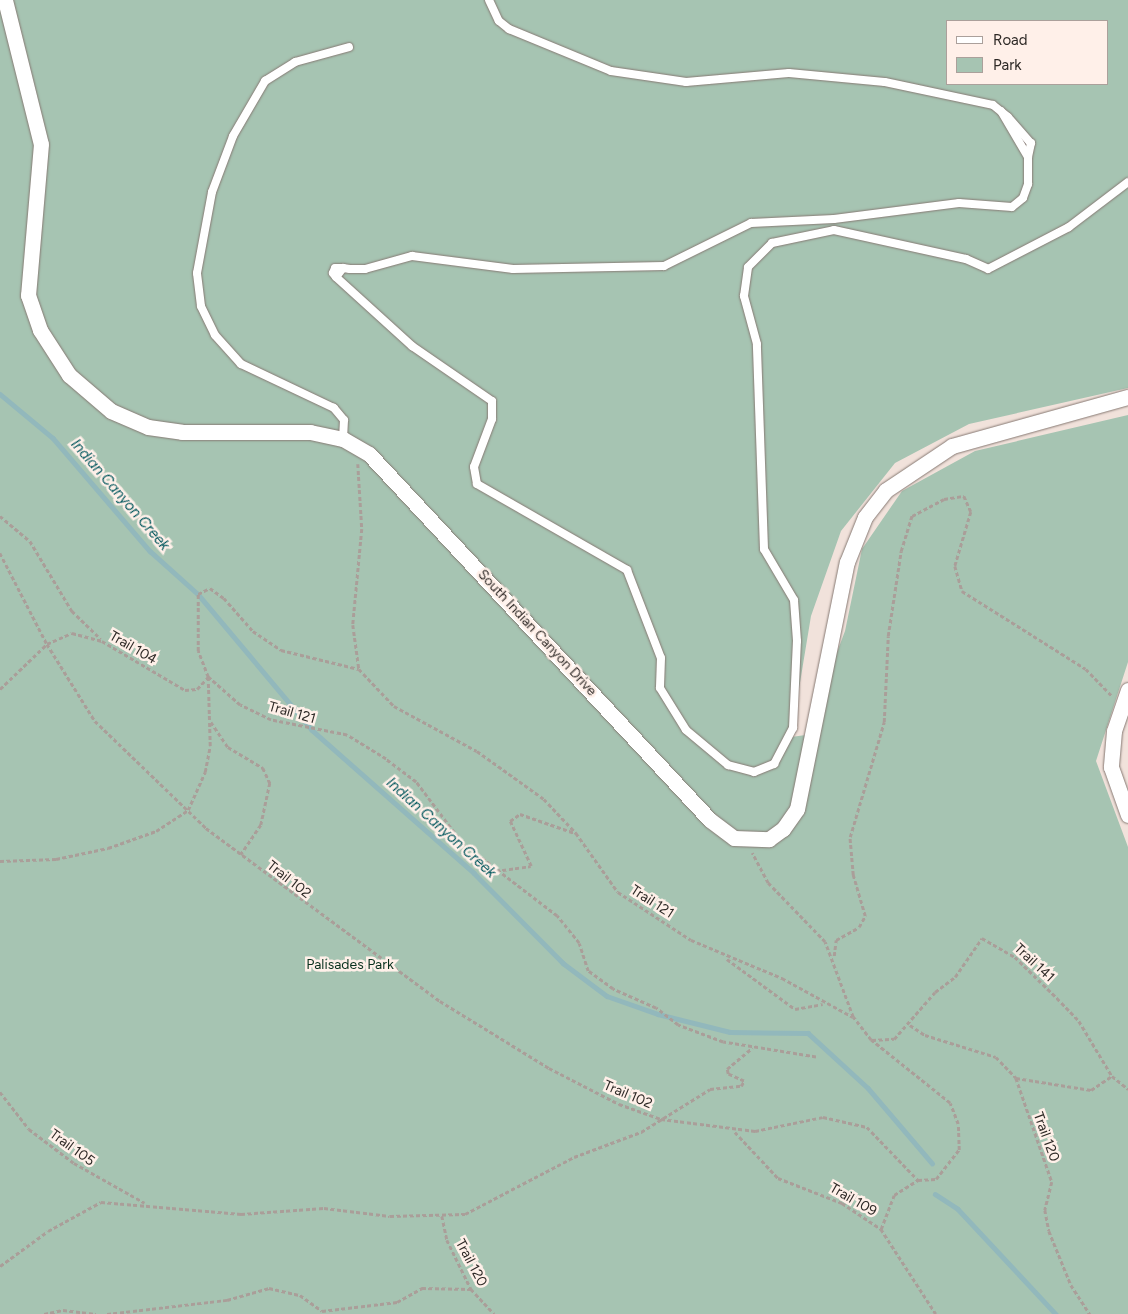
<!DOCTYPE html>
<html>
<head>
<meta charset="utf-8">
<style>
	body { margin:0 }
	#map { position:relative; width:1128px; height:1314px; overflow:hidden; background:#f1e2db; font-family:Figtree,sans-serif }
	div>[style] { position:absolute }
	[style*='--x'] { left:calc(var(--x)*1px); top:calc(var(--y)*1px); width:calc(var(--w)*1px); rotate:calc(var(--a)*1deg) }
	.green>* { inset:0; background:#a6c4b2 }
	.stream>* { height:4.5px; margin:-2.25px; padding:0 2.25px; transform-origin:2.25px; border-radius:2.25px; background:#92b8bc }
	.path>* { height:2.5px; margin-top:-1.25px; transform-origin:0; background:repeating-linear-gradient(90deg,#aa9e99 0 4px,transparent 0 6.5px) }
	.roads { filter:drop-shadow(0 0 1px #867973) drop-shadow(0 0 1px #867973) }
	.service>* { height:8px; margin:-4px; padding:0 4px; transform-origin:4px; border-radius:4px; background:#fff }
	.minor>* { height:15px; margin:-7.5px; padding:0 7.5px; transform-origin:7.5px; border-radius:7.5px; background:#fff }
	span { translate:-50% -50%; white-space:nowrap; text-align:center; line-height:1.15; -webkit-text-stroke:5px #fff0e9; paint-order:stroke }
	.street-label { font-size:14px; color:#2e2926 }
	.park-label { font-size:14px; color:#09311e }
	.water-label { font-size:15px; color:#00565c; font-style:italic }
	.legend { position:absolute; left:946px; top:20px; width:162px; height:65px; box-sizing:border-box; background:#fff0e9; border:1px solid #aba09b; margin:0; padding:6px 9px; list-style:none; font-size:15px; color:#2e2926 }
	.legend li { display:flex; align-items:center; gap:10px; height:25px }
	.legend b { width:25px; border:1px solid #aba09b }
</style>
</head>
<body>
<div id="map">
	<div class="green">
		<div style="clip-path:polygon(evenodd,0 0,1128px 0,1128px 388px,969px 424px,895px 463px,841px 531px,811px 616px,791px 737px,806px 735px,845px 631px,862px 549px,902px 491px,975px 451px,1128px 415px,1128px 662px,1096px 761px,1128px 847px,1128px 1314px,0 1314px,0 0,947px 21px,1107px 21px,1107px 84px,947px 84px,947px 21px)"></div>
	</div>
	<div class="stream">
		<div style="--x:0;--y:394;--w:69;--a:39.7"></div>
		<div style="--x:53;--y:438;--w:149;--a:49.4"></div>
		<div style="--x:150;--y:551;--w:64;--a:41.9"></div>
		<div style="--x:198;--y:594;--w:177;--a:50"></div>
		<div style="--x:312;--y:730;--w:216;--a:41.4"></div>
		<div style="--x:474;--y:873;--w:127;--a:45.3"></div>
		<div style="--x:563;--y:963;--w:55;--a:36.9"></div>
		<div style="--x:607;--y:996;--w:54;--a:19.4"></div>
		<div style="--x:658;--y:1014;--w:74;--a:14"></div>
		<div style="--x:730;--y:1032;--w:78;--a:0.7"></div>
		<div style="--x:808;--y:1033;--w:81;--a:42.5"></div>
		<div style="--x:868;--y:1088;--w:99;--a:49.5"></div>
		<div style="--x:935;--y:1194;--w:27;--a:33"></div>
		<div style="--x:958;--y:1209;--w:144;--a:47"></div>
	</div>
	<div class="path">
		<div style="--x:358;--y:464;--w:65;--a:86.5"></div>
		<div style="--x:362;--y:529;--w:96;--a:95.4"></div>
		<div style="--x:353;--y:625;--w:44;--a:82.2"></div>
		<div style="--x:0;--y:516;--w:39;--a:40"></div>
		<div style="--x:30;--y:541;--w:82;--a:59"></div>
		<div style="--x:72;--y:611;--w:40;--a:44"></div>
		<div style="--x:0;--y:553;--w:102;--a:62.7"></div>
		<div style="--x:47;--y:644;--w:91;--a:58.1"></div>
		<div style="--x:95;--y:721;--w:154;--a:43.9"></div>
		<div style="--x:206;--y:828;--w:291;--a:36.5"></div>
		<div style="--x:440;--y:1001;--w:128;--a:31.6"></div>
		<div style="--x:549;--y:1068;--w:79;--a:27.2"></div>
		<div style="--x:619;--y:1104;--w:45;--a:19.7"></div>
		<div style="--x:661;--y:1119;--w:95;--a:7.3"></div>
		<div style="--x:755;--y:1131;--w:69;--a:-11.6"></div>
		<div style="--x:823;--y:1117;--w:45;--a:12.8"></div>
		<div style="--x:867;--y:1127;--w:74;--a:46.1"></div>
		<div style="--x:918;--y:1180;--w:18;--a:-3"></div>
		<div style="--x:936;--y:1179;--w:37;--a:-52"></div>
		<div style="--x:959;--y:1150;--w:26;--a:-92"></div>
		<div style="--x:958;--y:1124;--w:22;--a:-111"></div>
		<div style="--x:950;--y:1103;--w:101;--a:-141.4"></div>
		<div style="--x:871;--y:1040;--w:29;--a:-128"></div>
		<div style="--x:853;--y:1017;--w:80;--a:-110.5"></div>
		<div style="--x:825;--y:942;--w:82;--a:-134"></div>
		<div style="--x:768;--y:883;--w:34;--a:-118"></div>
		<div style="--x:0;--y:689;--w:65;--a:-43.8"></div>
		<div style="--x:47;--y:644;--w:27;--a:-24"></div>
		<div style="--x:72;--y:633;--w:31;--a:15"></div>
		<div style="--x:102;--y:641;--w:96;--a:30.6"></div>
		<div style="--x:185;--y:690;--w:12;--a:-5"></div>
		<div style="--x:197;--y:689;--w:16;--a:-47"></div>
		<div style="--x:211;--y:722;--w:30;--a:56"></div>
		<div style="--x:228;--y:747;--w:41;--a:31"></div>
		<div style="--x:263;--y:768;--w:17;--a:65"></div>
		<div style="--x:270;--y:783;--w:43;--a:102.1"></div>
		<div style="--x:261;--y:825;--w:36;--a:124"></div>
		<div style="--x:0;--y:861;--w:56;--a:-2"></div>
		<div style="--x:56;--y:859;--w:53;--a:-11.9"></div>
		<div style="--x:108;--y:848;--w:51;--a:-19.5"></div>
		<div style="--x:156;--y:831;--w:38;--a:-33"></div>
		<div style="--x:188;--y:810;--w:42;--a:-65.9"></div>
		<div style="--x:205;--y:772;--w:26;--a:-79"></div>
		<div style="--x:210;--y:746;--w:69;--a:-91.7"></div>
		<div style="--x:496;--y:871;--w:35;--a:-8"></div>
		<div style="--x:531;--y:866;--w:50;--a:-115"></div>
		<div style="--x:510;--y:821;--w:12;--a:-35"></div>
		<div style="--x:520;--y:814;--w:58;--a:19.1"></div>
		<div style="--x:834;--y:956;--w:16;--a:-83"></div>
		<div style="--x:836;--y:940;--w:26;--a:-29"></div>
		<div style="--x:859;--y:927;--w:13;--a:-61"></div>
		<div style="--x:865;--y:916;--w:43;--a:-106.3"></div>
		<div style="--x:853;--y:875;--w:38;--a:-95"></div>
		<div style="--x:850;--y:837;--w:120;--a:-73.5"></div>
		<div style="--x:884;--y:722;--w:86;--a:-87.3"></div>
		<div style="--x:888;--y:636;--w:86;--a:-81.3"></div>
		<div style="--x:901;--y:551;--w:37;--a:-73"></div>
		<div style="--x:912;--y:516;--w:36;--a:-28"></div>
		<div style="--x:944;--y:499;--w:20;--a:-9"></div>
		<div style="--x:964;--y:496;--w:17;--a:66"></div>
		<div style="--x:971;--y:512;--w:56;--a:106.5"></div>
		<div style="--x:955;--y:566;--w:26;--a:74"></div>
		<div style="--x:962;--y:591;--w:146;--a:32.2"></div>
		<div style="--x:1086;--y:669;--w:37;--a:46"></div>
		<div style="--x:727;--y:959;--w:84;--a:36.3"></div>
		<div style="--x:795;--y:1009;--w:28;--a:-10"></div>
		<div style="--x:910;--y:1025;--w:18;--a:34"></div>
		<div style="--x:925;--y:1035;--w:74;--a:17.2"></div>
		<div style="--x:996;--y:1057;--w:29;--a:46"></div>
		<div style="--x:1016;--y:1078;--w:110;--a:70.9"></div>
		<div style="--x:1052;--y:1182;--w:29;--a:104"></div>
		<div style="--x:1045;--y:1210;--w:21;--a:79"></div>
		<div style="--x:1049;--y:1231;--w:58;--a:67.8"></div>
		<div style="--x:1071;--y:1285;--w:35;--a:57"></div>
		<div style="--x:872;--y:1040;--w:22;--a:-3"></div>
		<div style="--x:894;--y:1039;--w:62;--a:-48.9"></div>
		<div style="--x:935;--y:992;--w:25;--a:-37"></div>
		<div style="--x:955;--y:977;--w:47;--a:-55.3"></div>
		<div style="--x:982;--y:938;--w:38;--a:30"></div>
		<div style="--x:1015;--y:957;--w:59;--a:44.3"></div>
		<div style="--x:1057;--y:998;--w:32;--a:46"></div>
		<div style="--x:1079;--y:1021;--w:64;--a:59"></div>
		<div style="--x:1112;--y:1076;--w:21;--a:39"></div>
		<div style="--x:816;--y:1057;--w:94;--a:-170.8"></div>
		<div style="--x:723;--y:1042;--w:48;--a:-159.3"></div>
		<div style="--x:678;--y:1025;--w:28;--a:-142"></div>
		<div style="--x:656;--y:1008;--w:47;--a:-156.2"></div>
		<div style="--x:613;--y:989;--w:31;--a:-144"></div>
		<div style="--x:588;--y:971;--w:29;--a:-108"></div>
		<div style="--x:579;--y:943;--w:35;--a:-129"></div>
		<div style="--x:557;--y:916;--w:120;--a:-142.5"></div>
		<div style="--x:462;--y:843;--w:76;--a:-127"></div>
		<div style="--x:416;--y:782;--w:38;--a:-143"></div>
		<div style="--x:386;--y:759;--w:46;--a:-148.4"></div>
		<div style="--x:347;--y:735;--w:77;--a:-168.8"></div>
		<div style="--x:271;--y:720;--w:34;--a:-154"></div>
		<div style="--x:240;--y:705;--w:43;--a:-138.8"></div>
		<div style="--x:208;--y:677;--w:28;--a:-111"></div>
		<div style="--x:198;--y:651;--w:57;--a:-90"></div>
		<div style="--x:198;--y:594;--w:13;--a:-27"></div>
		<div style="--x:210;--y:588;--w:17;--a:36"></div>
		<div style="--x:224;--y:598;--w:44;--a:48.7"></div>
		<div style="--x:253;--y:631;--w:34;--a:34"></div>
		<div style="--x:281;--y:650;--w:80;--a:13.7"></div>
		<div style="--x:359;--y:669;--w:51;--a:46.6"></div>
		<div style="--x:394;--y:706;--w:94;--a:28.5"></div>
		<div style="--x:477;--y:751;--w:82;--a:35.6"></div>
		<div style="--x:544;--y:799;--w:47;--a:46.7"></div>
		<div style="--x:576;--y:833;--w:72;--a:54.6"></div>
		<div style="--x:618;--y:892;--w:87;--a:33.3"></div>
		<div style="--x:691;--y:940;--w:99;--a:22.7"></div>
		<div style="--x:782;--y:978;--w:81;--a:28.8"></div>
		<div style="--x:1016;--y:1078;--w:76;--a:9.1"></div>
		<div style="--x:1091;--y:1090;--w:25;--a:-34"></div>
		<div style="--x:0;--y:1092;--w:47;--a:51.9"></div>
		<div style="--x:29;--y:1129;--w:56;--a:37.1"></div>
		<div style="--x:74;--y:1163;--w:81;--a:29.4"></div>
		<div style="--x:735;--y:1132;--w:63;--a:46.9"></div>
		<div style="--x:778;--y:1178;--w:69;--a:21.3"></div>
		<div style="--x:842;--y:1203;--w:47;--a:33.7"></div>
		<div style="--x:881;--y:1229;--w:101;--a:57.1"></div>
		<div style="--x:442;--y:1216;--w:25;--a:78"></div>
		<div style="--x:447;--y:1240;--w:55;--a:63.9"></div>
		<div style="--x:471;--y:1289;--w:34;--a:47"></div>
		<div style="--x:881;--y:1229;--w:36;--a:-69"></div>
		<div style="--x:894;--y:1195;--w:28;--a:-32"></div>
		<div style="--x:0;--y:1266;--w:59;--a:-36.1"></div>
		<div style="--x:48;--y:1231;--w:60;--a:-28.7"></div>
		<div style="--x:101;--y:1202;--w:141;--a:4.9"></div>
		<div style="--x:241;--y:1214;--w:83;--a:-4.1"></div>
		<div style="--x:324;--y:1208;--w:66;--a:6.9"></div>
		<div style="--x:390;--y:1216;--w:75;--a:-1.5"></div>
		<div style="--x:465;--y:1214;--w:123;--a:-27.6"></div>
		<div style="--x:574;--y:1157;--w:72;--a:-20.5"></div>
		<div style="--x:641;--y:1132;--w:81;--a:-31.9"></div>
		<div style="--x:710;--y:1089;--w:31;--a:-6"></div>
		<div style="--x:741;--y:1086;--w:6;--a:-59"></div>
		<div style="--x:744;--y:1081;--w:17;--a:-156"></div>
		<div style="--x:728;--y:1074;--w:5;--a:-101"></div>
		<div style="--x:727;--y:1069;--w:33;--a:-40"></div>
		<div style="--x:44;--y:1314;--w:19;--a:-12"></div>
		<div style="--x:63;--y:1310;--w:33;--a:7"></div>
		<div style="--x:107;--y:1314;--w:121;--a:-6.7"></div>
		<div style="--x:227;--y:1300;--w:44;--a:-15.9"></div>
		<div style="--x:269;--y:1288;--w:32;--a:13"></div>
		<div style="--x:300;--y:1295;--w:27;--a:36"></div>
		<div style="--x:322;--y:1311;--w:76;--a:-6.8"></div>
		<div style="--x:397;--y:1302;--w:29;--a:-29"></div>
		<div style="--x:422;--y:1288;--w:49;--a:1.2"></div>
	</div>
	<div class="roads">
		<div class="service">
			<div style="--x:489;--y:0;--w:23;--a:65"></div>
			<div style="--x:499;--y:21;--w:13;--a:39"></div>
			<div style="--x:509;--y:29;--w:110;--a:22.4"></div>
			<div style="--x:611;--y:71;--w:76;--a:8.3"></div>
			<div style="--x:686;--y:82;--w:103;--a:-5"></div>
			<div style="--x:789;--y:73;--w:96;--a:5.4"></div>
			<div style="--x:885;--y:82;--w:110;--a:12"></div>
			<div style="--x:993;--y:105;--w:19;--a:39"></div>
			<div style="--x:1008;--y:117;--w:35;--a:49"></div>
			<div style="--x:1031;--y:143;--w:14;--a:102"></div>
			<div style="--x:1028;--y:157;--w:53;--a:-120.4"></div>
			<div style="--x:343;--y:268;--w:11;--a:128"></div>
			<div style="--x:336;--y:277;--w:5;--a:-127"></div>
			<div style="--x:333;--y:273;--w:5;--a:-68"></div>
			<div style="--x:335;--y:268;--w:8;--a:0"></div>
			<div style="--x:343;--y:268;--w:7;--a:8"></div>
			<div style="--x:350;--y:269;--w:15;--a:0"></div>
			<div style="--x:365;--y:269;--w:49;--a:-15.5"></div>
			<div style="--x:412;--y:256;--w:102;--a:7.3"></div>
			<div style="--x:513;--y:269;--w:151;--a:-1.1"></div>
			<div style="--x:664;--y:266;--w:97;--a:-26.3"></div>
			<div style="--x:751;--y:223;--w:83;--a:-2.8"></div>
			<div style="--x:834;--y:219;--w:126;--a:-7.3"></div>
			<div style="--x:959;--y:203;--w:53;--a:4.3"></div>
			<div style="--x:1012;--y:207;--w:14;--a:-39"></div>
			<div style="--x:1023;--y:198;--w:15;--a:-70"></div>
			<div style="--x:1028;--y:184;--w:27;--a:-90"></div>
			<div style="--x:336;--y:277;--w:103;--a:42.2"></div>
			<div style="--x:412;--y:346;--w:97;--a:34.5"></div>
			<div style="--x:492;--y:401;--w:18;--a:90"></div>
			<div style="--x:492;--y:419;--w:51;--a:110.6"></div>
			<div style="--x:474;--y:467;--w:17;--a:80"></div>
			<div style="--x:477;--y:484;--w:173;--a:29.8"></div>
			<div style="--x:627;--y:570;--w:94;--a:68.9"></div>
			<div style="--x:661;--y:658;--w:30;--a:92"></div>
			<div style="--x:660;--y:688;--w:49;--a:58.2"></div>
			<div style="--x:686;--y:730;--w:55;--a:39.8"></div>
			<div style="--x:728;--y:765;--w:27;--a:15"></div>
			<div style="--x:754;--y:772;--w:22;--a:-22"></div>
			<div style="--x:774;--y:764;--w:41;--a:-62.2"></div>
			<div style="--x:793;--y:728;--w:87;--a:-87.4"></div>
			<div style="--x:797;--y:641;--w:41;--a:-94.2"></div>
			<div style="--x:794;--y:600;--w:59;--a:-120.5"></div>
			<div style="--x:764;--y:549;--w:205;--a:-92"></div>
			<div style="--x:757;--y:344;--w:50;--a:-105.2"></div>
			<div style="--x:744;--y:296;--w:29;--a:-82"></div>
			<div style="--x:748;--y:267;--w:34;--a:-45"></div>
			<div style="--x:772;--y:243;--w:63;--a:-11.8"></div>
			<div style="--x:834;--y:230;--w:135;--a:12.4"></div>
			<div style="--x:966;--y:259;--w:24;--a:24"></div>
			<div style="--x:988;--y:269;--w:91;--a:-27.4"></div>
			<div style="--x:1069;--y:227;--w:74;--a:-37.3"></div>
			<div style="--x:343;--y:439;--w:19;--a:-87"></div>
			<div style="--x:344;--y:420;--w:16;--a:-130"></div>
			<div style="--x:334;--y:408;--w:103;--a:-154.7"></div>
			<div style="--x:241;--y:364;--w:39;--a:-132"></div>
			<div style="--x:215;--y:335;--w:32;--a:-116"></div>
			<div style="--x:201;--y:306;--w:33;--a:-97"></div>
			<div style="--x:197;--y:273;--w:82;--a:-79.5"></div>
			<div style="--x:212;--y:192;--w:60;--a:-69.4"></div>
			<div style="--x:233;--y:136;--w:64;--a:-59.8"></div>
			<div style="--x:265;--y:81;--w:36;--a:-32"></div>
			<div style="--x:295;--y:62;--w:56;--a:-15.5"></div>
		</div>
		<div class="minor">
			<div style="--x:5;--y:0;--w:148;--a:76"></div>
			<div style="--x:41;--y:144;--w:152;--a:94.9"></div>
			<div style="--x:28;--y:295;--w:37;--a:71"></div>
			<div style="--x:40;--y:330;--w:54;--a:57.2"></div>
			<div style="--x:69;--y:375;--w:55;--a:40.6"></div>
			<div style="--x:111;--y:411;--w:40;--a:23.4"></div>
			<div style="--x:148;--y:427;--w:34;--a:8"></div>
			<div style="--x:182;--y:432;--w:128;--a:0"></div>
			<div style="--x:310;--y:432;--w:34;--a:12"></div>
			<div style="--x:343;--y:439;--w:30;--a:30"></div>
			<div style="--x:369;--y:454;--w:500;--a:47.03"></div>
			<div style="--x:710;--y:820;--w:30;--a:37"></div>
			<div style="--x:734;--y:838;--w:35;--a:2"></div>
			<div style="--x:769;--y:839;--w:17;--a:-36"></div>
			<div style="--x:783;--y:829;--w:24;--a:-55"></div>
			<div style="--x:797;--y:809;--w:252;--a:-78.6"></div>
			<div style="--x:847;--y:562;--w:48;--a:-68.2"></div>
			<div style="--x:865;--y:517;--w:34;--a:-52"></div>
			<div style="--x:886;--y:490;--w:79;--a:-33.7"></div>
			<div style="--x:952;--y:446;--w:183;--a:-15.6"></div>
			<div style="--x:1128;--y:690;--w:43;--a:108.9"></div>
			<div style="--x:1114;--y:731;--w:36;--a:95"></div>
			<div style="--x:1111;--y:767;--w:51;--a:70.5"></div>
		</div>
	</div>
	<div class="street-label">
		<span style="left:537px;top:633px;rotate:47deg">South Indian Canyon Drive</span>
		<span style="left:133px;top:648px;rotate:30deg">Trail 104</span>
		<span style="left:292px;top:713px;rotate:16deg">Trail 121</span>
		<span style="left:289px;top:880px;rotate:38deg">Trail 102</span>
		<span style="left:652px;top:902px;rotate:33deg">Trail 121</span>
		<span style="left:1034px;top:963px;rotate:43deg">Trail 141</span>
		<span style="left:628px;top:1095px;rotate:23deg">Trail 102</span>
		<span style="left:1046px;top:1137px;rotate:70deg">Trail 120</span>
		<span style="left:72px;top:1148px;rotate:36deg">Trail 105</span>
		<span style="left:853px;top:1200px;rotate:30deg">Trail 109</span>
		<span style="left:471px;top:1263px;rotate:62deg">Trail 120</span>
	</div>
	<div class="park-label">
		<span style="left:350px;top:965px">Palisades Park</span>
	</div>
	<div class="water-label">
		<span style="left:120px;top:495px;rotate:49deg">Indian Canyon Creek</span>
		<span style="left:441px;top:828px;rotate:42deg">Indian Canyon Creek</span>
	</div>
	<ul class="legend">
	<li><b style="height:6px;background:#fff"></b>Road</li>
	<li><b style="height:14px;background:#a6c4b2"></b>Park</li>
	</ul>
</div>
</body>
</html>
